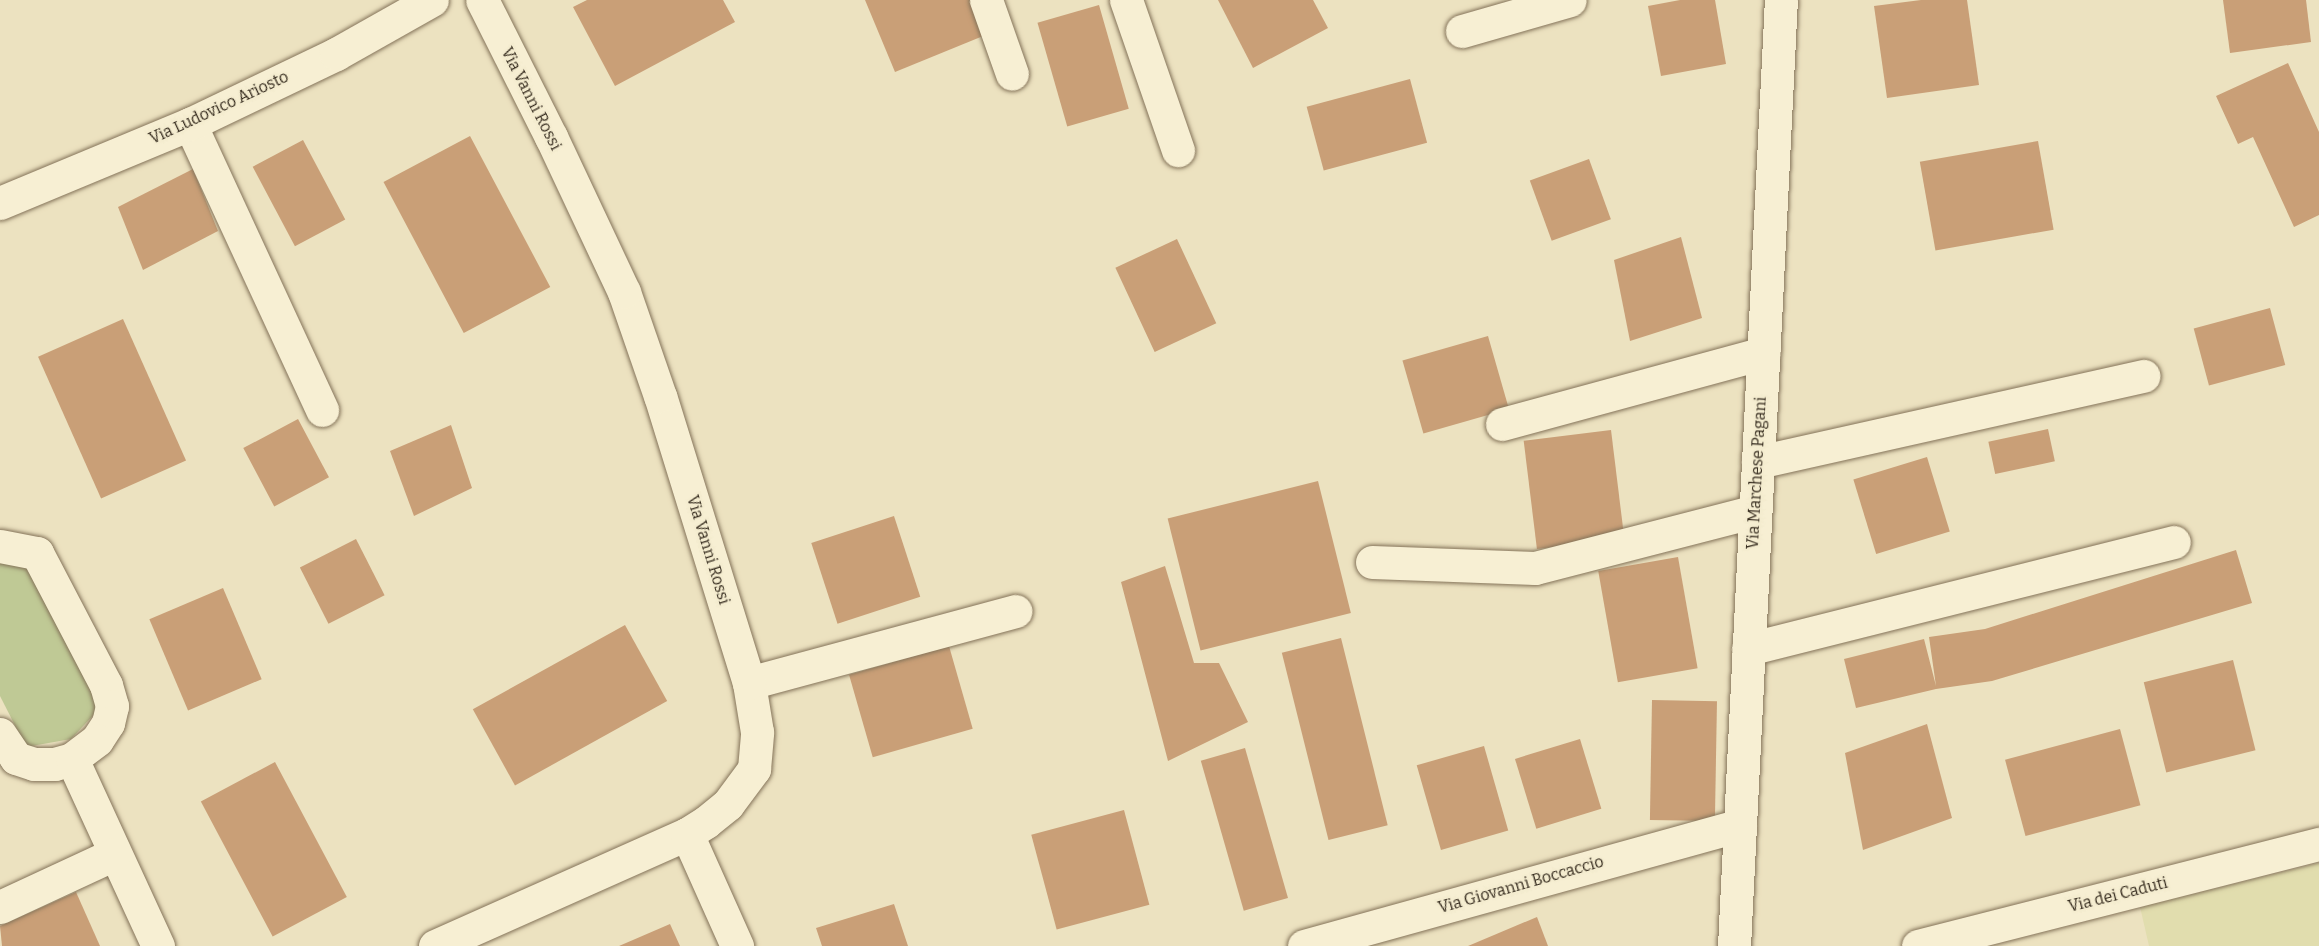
<!DOCTYPE html>
<html>
<head>
<meta charset="utf-8">
<style>
	body { margin:0 }
	#map { position:relative; width:2319px; height:946px; overflow:hidden; background:#ece2c0; font-family:Bitter,serif }
	div>[style] { position:absolute }
	[style*='--x'] { left:calc(var(--x)*1px); top:calc(var(--y)*1px); width:calc(var(--w)*1px); rotate:calc(var(--a)*1deg) }
	.farmland>* { inset:0; background:#e1ddae }
	.green>* { inset:0; background:#bfc995 }
	.building>* { inset:0; background:#c99f77; transform-origin:0 0 }
	.roads { filter:drop-shadow(0 0 2px #847359) drop-shadow(0 0 2px #847359) }
	.minor>* { height:33px; margin:-16.5px; padding:0 16.5px; transform-origin:16.5px; border-radius:16.5px; background:#f7efd3 }
	span { translate:-50% -50%; white-space:nowrap; text-align:center; line-height:1.15; -webkit-text-stroke:4.5px #f4eccf; paint-order:stroke }
	.street-label { font-size:16px; color:#342a1d }
</style>
</head>
<body>
<div id="map">
	<div class="farmland">
		<div style="clip-path:polygon(2319px 863px,2319px 946px,2149px 946px,2140px 907px)"></div>
	</div>
	<div class="green">
		<div style="clip-path:polygon(0 562px,27px 567px,100px 708px,71px 739px,26px 747px,0 696px)"></div>
	</div>
	<div class="building">
		<div style="clip-path:polygon(587px 0,723px 0,735px 22px,615px 86px,573px 7px)"></div>
		<div style="clip-path:polygon(865px 0,974px 0,988px 34px,895px 72px)"></div>
		<div style="clip-path:polygon(1218px 0,1313px 0,1328px 28px,1253px 68px)"></div>
		<div style="clip-path:polygon(1680px 0,1715px 0,1726px 64px,1661px 76px,1648px 6px)"></div>
		<div style="clip-path:polygon(1921px 0,1967px 0,1979px 85px,1887px 98px,1874px 6px)"></div>
		<div style="clip-path:polygon(2223px 0,2306px 0,2311px 42px,2230px 53px)"></div>
		<div style="left:1099px;top:5px;width:108px;height:64px;rotate:74deg"></div>
		<div style="clip-path:polygon(2288px 63px,2319px 132px,2319px 215px,2294px 227px,2253px 137px,2238px 144px,2216px 96px)"></div>
		<div style="left:1410px;top:79px;width:66px;height:107px;rotate:75deg"></div>
		<div style="left:470px;top:136px;width:171px;height:98px;rotate:62deg"></div>
		<div style="left:303px;top:140px;width:90px;height:57px;rotate:62deg"></div>
		<div style="left:2038px;top:141px;width:90px;height:120px;rotate:80deg"></div>
		<div style="left:1589px;top:159px;width:64px;height:63px;rotate:70deg"></div>
		<div style="clip-path:polygon(193px 169px,218px 231px,143px 270px,118px 207px)"></div>
		<div style="clip-path:polygon(1681px 237px,1702px 318px,1630px 341px,1614px 260px)"></div>
		<div style="left:1177px;top:239px;width:93px;height:68px;rotate:65deg"></div>
		<div style="left:2270px;top:308px;width:59px;height:79px;rotate:75deg"></div>
		<div style="left:123px;top:319px;width:155px;height:93px;rotate:66deg"></div>
		<div style="left:1488px;top:336px;width:76px;height:89px;rotate:74deg"></div>
		<div style="left:298px;top:419px;width:66px;height:62px;rotate:62deg"></div>
		<div style="clip-path:polygon(451px 425px,472px 488px,414px 516px,390px 451px)"></div>
		<div style="left:2048px;top:429px;width:33px;height:61px;rotate:78deg"></div>
		<div style="left:1611px;top:430px;width:109px;height:88px;rotate:83deg"></div>
		<div style="left:1927px;top:457px;width:78px;height:77px;rotate:73deg"></div>
		<div style="left:1318px;top:481px;width:136px;height:155px;rotate:76deg"></div>
		<div style="left:894px;top:516px;width:85px;height:87px;rotate:72deg"></div>
		<div style="left:356px;top:539px;width:63px;height:63px;rotate:63deg"></div>
		<div style="clip-path:polygon(2236px 550px,2252px 603px,1992px 681px,1936px 689px,1856px 708px,1844px 659px,1924px 639px,1936px 686px,1929px 637px,1985px 629px)"></div>
		<div style="left:1678px;top:557px;width:113px;height:81px;rotate:80deg"></div>
		<div style="clip-path:polygon(1165px 566px,1194px 663px,1219px 663px,1248px 722px,1168px 761px,1121px 582px)"></div>
		<div style="left:223px;top:588px;width:99px;height:80px;rotate:67deg"></div>
		<div style="left:625px;top:625px;width:87px;height:174px;rotate:61deg"></div>
		<div style="left:1341px;top:638px;width:193px;height:61px;rotate:76deg"></div>
		<div style="left:949px;top:646px;width:86px;height:104px;rotate:74deg"></div>
		<div style="left:2233px;top:660px;width:93px;height:92px;rotate:76deg"></div>
		<div style="left:1652px;top:700px;width:65px;height:120px;rotate:1deg"></div>
		<div style="clip-path:polygon(1927px 724px,1952px 818px,1863px 850px,1845px 753px)"></div>
		<div style="left:2120px;top:729px;width:79px;height:119px;rotate:75deg"></div>
		<div style="left:1580px;top:739px;width:73px;height:68px;rotate:73deg"></div>
		<div style="left:1484px;top:746px;width:88px;height:70px;rotate:74deg"></div>
		<div style="left:1245px;top:748px;width:156px;height:46px;rotate:74deg"></div>
		<div style="left:275px;top:762px;width:153px;height:84px;rotate:62deg"></div>
		<div style="left:1124px;top:810px;width:98px;height:96px;rotate:75deg"></div>
		<div style="clip-path:polygon(76px 892px,100px 946px,2px 946px,0 926px)"></div>
		<div style="clip-path:polygon(894px 904px,908px 946px,822px 946px,816px 928px)"></div>
		<div style="clip-path:polygon(1537px 917px,1548px 946px,1468px 946px)"></div>
		<div style="clip-path:polygon(670px 924px,680px 946px,619px 946px)"></div>
	</div>
	<div class="roads">
		<div class="minor">
			<div style="--x:986;--y:0;--w:78;--a:70.6"></div>
			<div style="--x:1126;--y:0;--w:159;--a:70.9"></div>
			<div style="--x:1462;--y:31;--w:112;--a:-16"></div>
			<div style="--x:190;--y:124;--w:315;--a:65.2"></div>
			<div style="--x:0;--y:203;--w:206;--a:-22.6"></div>
			<div style="--x:190;--y:124;--w:162;--a:-25.6"></div>
			<div style="--x:336;--y:54;--w:110;--a:-29.4"></div>
			<div style="--x:1502;--y:424;--w:271;--a:-15.2"></div>
			<div style="--x:1758;--y:462;--w:395;--a:-12.6"></div>
			<div style="--x:0;--y:546;--w:38;--a:11"></div>
			<div style="--x:37;--y:553;--w:149;--a:62.4"></div>
			<div style="--x:106;--y:685;--w:22;--a:74"></div>
			<div style="--x:112;--y:706;--w:17;--a:103"></div>
			<div style="--x:108;--y:723;--w:20;--a:123"></div>
			<div style="--x:97;--y:740;--w:31;--a:143"></div>
			<div style="--x:72;--y:759;--w:18;--a:164"></div>
			<div style="--x:55;--y:764;--w:21;--a:180"></div>
			<div style="--x:34;--y:764;--w:19;--a:-162"></div>
			<div style="--x:16;--y:758;--w:29;--a:-124"></div>
			<div style="--x:1372;--y:562;--w:163;--a:2.1"></div>
			<div style="--x:1535;--y:568;--w:227;--a:-14.5"></div>
			<div style="--x:1748;--y:649;--w:439;--a:-14.1"></div>
			<div style="--x:749;--y:683;--w:276;--a:-15.1"></div>
			<div style="--x:72;--y:759;--w:206;--a:65.3"></div>
			<div style="--x:687;--y:834;--w:123;--a:65.9"></div>
			<div style="--x:0;--y:907;--w:126;--a:-24.9"></div>
			<div style="--x:435;--y:946;--w:276;--a:-24"></div>
			<div style="--x:687;--y:834;--w:22;--a:-32"></div>
			<div style="--x:706;--y:822;--w:28;--a:-39"></div>
			<div style="--x:728;--y:804;--w:44;--a:-53.4"></div>
			<div style="--x:754;--y:769;--w:37;--a:-85"></div>
			<div style="--x:757;--y:732;--w:50;--a:-99.3"></div>
			<div style="--x:749;--y:683;--w:300;--a:-107.2"></div>
			<div style="--x:660;--y:396;--w:110;--a:-109.1"></div>
			<div style="--x:624;--y:292;--w:171;--a:-115.2"></div>
			<div style="--x:551;--y:137;--w:153;--a:-116.7"></div>
			<div style="--x:1304;--y:946;--w:452;--a:-15.5"></div>
			<div style="--x:1734;--y:946;--w:947;--a:-87.16"></div>
			<div style="--x:1918;--y:946;--w:414;--a:-14.3"></div>
		</div>
	</div>
	<div class="street-label">
		<span style="left:531px;top:99px;rotate:63deg">Via Vanni Rossi</span>
		<span style="left:219px;top:108px;rotate:-25deg">Via Ludovico Ariosto</span>
		<span style="left:1757px;top:473px;rotate:-87deg">Via Marchese Pagani</span>
		<span style="left:708px;top:550px;rotate:73deg">Via Vanni Rossi</span>
		<span style="left:1521px;top:885px;rotate:-16deg">Via Giovanni Boccaccio</span>
		<span style="left:2118px;top:895px;rotate:-14deg">Via dei Caduti</span>
	</div>
</div>
</body>
</html>
